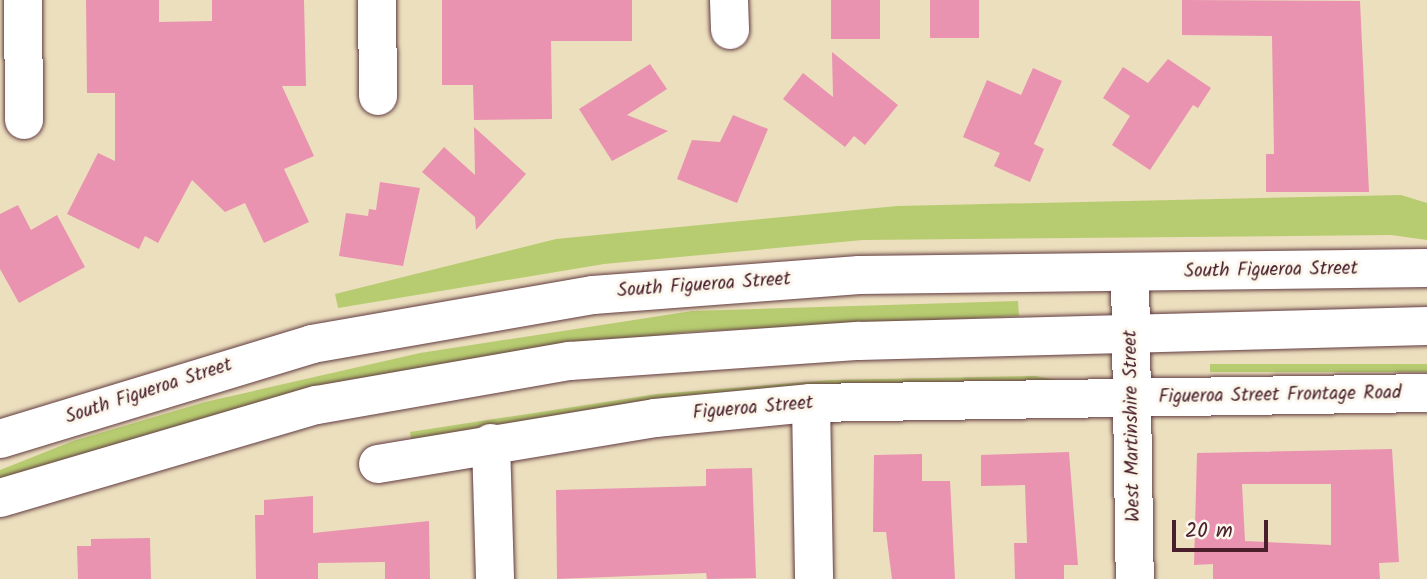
<!DOCTYPE html>
<html>
<head>
<meta charset="utf-8">
<style>
	body { margin:0 }
	#map { position:relative; width:1427px; height:579px; overflow:hidden; background:#ecdfbe; font-family:Kalam,sans-serif }
	div>[style] { position:absolute }
	[style*='--x'] { left:calc(var(--x)*1px); top:calc(var(--y)*1px); width:calc(var(--w)*1px); rotate:calc(var(--a)*1deg) }
	.green>* { inset:0; background:#b7cc70; transform-origin:0 0 }
	.building>* { inset:0; background:#e993b0; transform-origin:0 0 }
	.roads { filter:drop-shadow(0 0 2px #623c41) drop-shadow(0 0 2px #623c41) }
	.minor>* { height:38px; margin:-19px; padding:0 19px; transform-origin:19px; border-radius:19px; background:#fff }
	.major>* { height:38px; margin:-19px; padding:0 19px; transform-origin:19px; border-radius:19px; background:#fff }
	span { translate:-50% -50%; white-space:nowrap; text-align:center; line-height:1.15; -webkit-text-stroke:6px #fbf7ec; paint-order:stroke }
	.street-label { font-size:19px; color:#4a1f2b }
	.scale { position:absolute; left:1172px; top:520px; width:96px; height:32px; box-sizing:border-box; border:4px solid #4a1f2b; border-top:0; padding-left:9px; font-size:21px; line-height:24px; white-space:nowrap; color:#4a1f2b; -webkit-text-stroke:5px #fbf7ec; paint-order:stroke }
</style>
</head>
<body>
<div id="map">
	<div class="green">
		<div style="clip-path:polygon(1401px 195px,1427px 203px,1427px 240px,1391px 235px,863px 240px,604px 264px,338px 308px,335px 294px,556px 239px,897px 206px)"></div>
		<div style="clip-path:polygon(1018px 301px,1019px 316px,686px 332px,559px 349px,0 481px,0 470px,73px 441px,205px 402px,420px 353px,692px 311px)"></div>
		<div style="left:1427px;top:364px;width:8px;height:217px;rotate:90deg"></div>
		<div style="clip-path:polygon(1035px 376px,1069px 382px,696px 398px,411px 439px,410px 432px,657px 394px,831px 380px)"></div>
	</div>
	<div class="building">
		<div style="clip-path:polygon(86px 0,159px 0,159px 22px,212px 21px,212px 0,304px 0,306px 86px,282px 86px,314px 156px,284px 169px,309px 222px,264px 243px,245px 203px,225px 212px,192px 180px,158px 243px,145px 236px,139px 249px,67px 214px,98px 153px,115px 161px,115px 93px,87px 93px)"></div>
		<div style="clip-path:polygon(442px 0,632px 0,632px 41px,551px 41px,552px 119px,474px 120px,473px 85px,442px 85px)"></div>
		<div style="left:831px;top:0;width:49px;height:39px"></div>
		<div style="left:930px;top:0;width:49px;height:38px"></div>
		<div style="clip-path:polygon(1182px 0,1360px 1px,1369px 192px,1266px 192px,1266px 154px,1274px 154px,1272px 36px,1182px 35px)"></div>
		<div style="clip-path:polygon(832px 52px,898px 105px,865px 145px,854px 136px,845px 147px,783px 99px,803px 73px,833px 97px)"></div>
		<div style="clip-path:polygon(1168px 59px,1211px 88px,1198px 108px,1193px 105px,1150px 170px,1112px 145px,1130px 116px,1103px 98px,1123px 67px,1148px 83px)"></div>
		<div style="clip-path:polygon(650px 64px,667px 89px,627px 115px,668px 131px,612px 161px,579px 109px)"></div>
		<div style="clip-path:polygon(1033px 68px,1062px 81px,1034px 144px,1044px 149px,1030px 182px,994px 166px,1000px 153px,963px 137px,987px 80px,1021px 95px)"></div>
		<div style="clip-path:polygon(733px 115px,768px 129px,737px 203px,677px 179px,692px 140px,720px 142px)"></div>
		<div style="clip-path:polygon(474px 127px,526px 174px,476px 230px,475px 217px,422px 172px,444px 147px,475px 175px)"></div>
		<div style="clip-path:polygon(380px 182px,420px 188px,403px 266px,339px 256px,346px 213px,368px 216px,369px 209px,376px 210px)"></div>
		<div style="clip-path:polygon(18px 205px,31px 230px,57px 215px,85px 267px,19px 303px,0 269px,0 214px)"></div>
		<div style="clip-path:polygon(evenodd,1392px 449px,1399px 562px,1379px 563px,1380px 579px,1213px 579px,1213px 564px,1194px 565px,1197px 453px,1392px 449px,1242px 484px,1331px 484px,1331px 545px,1245px 541px,1242px 484px)"></div>
		<div style="clip-path:polygon(1069px 452px,1078px 565px,1064px 565px,1064px 579px,1015px 579px,1014px 543px,1027px 543px,1025px 485px,981px 486px,981px 455px)"></div>
		<div style="clip-path:polygon(922px 454px,922px 481px,950px 481px,955px 579px,892px 579px,886px 532px,873px 532px,874px 455px)"></div>
		<div style="clip-path:polygon(752px 468px,756px 578px,707px 579px,706px 573px,557px 579px,556px 490px,706px 486px,706px 469px)"></div>
		<div style="clip-path:polygon(313px 496px,313px 533px,429px 521px,430px 579px,385px 579px,385px 562px,318px 563px,318px 579px,256px 579px,255px 515px,264px 515px,264px 500px)"></div>
		<div style="clip-path:polygon(150px 538px,151px 579px,78px 579px,77px 546px,91px 546px,91px 539px)"></div>
	</div>
	<div class="roads">
		<div class="minor">
			<div style="--x:23;--y:0;--w:120;--a:89.5"></div>
			<div style="--x:377;--y:0;--w:96;--a:89.4"></div>
			<div style="--x:729;--y:0;--w:30;--a:88"></div>
			<div style="--x:1130;--y:274;--w:305;--a:89.1"></div>
			<div style="--x:811;--y:403;--w:176;--a:89"></div>
			<div style="--x:491;--y:443;--w:136;--a:88.3"></div>
			<div style="--x:378;--y:464;--w:281;--a:-9.4"></div>
			<div style="--x:655;--y:418;--w:157;--a:-5.5"></div>
			<div style="--x:811;--y:403;--w:616;--a:-0.93"></div>
		</div>
		<div class="major">
			<div style="--x:0;--y:439;--w:326;--a:-16.9"></div>
			<div style="--x:312;--y:344;--w:285;--a:-9.9"></div>
			<div style="--x:593;--y:295;--w:267;--a:-4.3"></div>
			<div style="--x:859;--y:275;--w:568;--a:-0.71"></div>
			<div style="--x:0;--y:498;--w:330;--a:-16.4"></div>
			<div style="--x:317;--y:405;--w:257;--a:-9.9"></div>
			<div style="--x:570;--y:361;--w:290;--a:-4"></div>
			<div style="--x:859;--y:341;--w:568;--a:-1.51"></div>
		</div>
	</div>
	<div class="street-label">
		<span style="left:1271px;top:271px;rotate:-1deg">South Figueroa Street</span>
		<span style="left:704px;top:286px;rotate:-4deg">South Figueroa Street</span>
		<span style="left:149px;top:392px;rotate:-18deg">South Figueroa Street</span>
		<span style="left:1280px;top:396px;rotate:-1deg">Figueroa Street Frontage Road</span>
		<span style="left:753px;top:409px;rotate:-5deg">Figueroa Street</span>
		<span style="left:1133px;top:426px;rotate:-91deg">West Martinshire Street</span>
	</div>
	<div class="scale">20 m</div>
</div>
</body>
</html>
